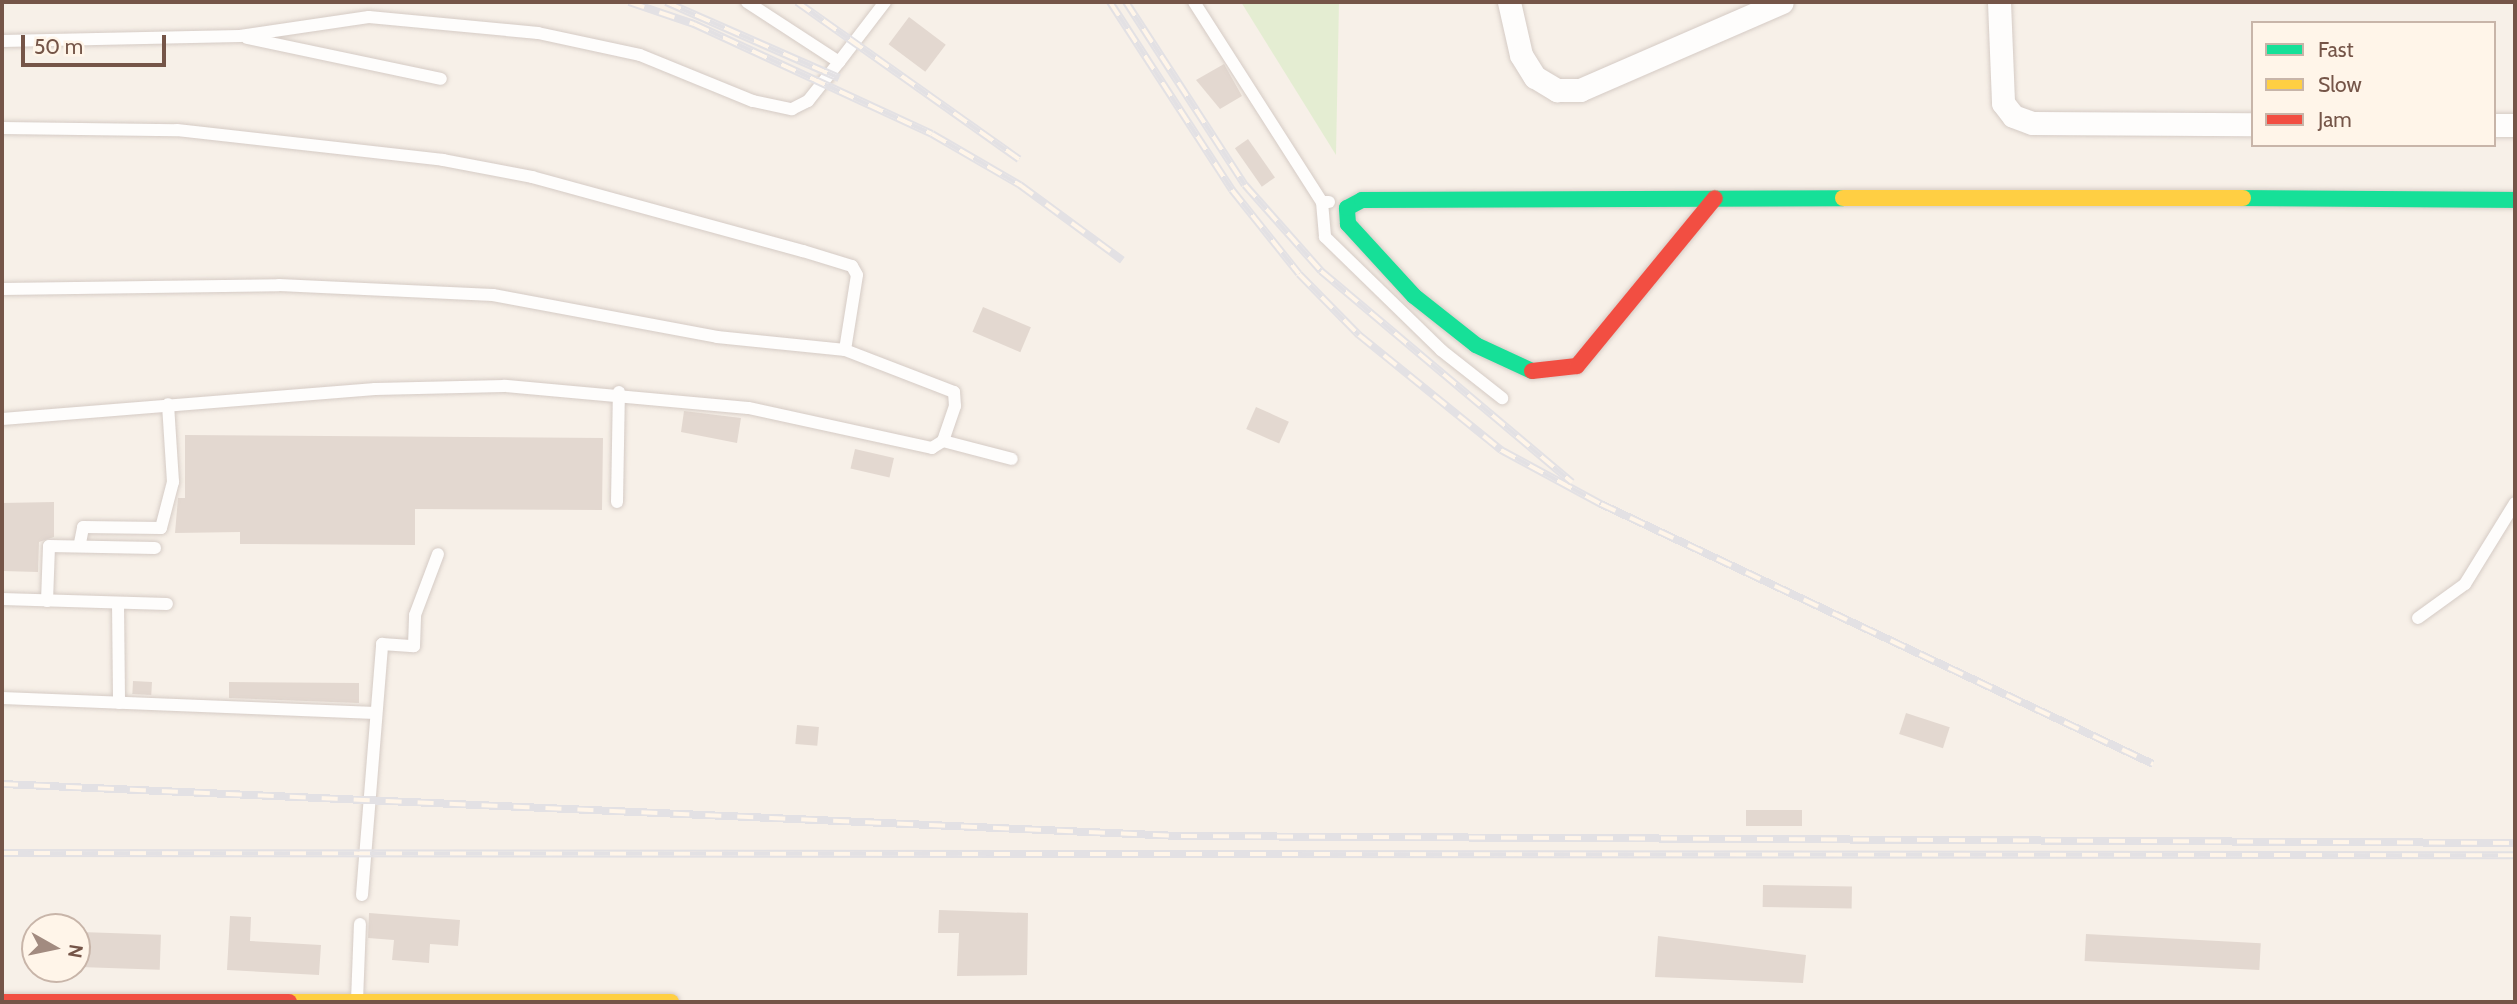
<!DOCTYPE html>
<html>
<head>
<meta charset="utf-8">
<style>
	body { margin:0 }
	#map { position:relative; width:2517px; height:1004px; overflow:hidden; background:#f7f0e8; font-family:Cabin,sans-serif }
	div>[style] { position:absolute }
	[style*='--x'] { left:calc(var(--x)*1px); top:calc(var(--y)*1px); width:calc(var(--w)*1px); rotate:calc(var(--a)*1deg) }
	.green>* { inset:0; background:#e4edd2 }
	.building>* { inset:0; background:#e3d8d0; transform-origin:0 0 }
	.roads { filter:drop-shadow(0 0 2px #d5cbc5) drop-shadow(0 0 2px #d5cbc5) }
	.lane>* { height:12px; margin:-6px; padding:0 6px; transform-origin:6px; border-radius:6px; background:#fefdfc }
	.street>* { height:23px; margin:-11.5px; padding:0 11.5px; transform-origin:11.5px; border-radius:11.5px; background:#fefdfc }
	.fast>* { height:16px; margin:-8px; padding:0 8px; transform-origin:8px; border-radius:8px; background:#16e098 }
	.slow>* { height:16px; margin:-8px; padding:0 8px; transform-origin:8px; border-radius:8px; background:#ffcf43 }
	.jam>* { height:16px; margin:-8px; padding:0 8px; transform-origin:8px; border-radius:8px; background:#f24e42 }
	.rail>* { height:8px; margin-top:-4px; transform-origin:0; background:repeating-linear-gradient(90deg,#fff5e9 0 16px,#e3e1e4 0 32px); box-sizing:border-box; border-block:2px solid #e3e1e4 }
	span { translate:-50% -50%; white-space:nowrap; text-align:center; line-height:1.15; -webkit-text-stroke:6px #fff5e9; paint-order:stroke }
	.frame { position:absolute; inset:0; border:4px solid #755548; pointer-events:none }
	.legend { position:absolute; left:2251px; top:21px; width:245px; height:126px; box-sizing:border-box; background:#fff5e9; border:2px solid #c8b5a9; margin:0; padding:9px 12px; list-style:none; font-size:21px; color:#755548 }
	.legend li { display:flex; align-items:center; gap:14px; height:35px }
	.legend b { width:35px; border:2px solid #c8b5a9 }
	.north { position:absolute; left:21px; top:913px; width:70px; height:70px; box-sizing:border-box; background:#fff5e9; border:2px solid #c8b5a9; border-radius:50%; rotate:99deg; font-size:19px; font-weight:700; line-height:28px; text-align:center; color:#755548 }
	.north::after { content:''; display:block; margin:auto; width:24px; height:32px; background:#a28b80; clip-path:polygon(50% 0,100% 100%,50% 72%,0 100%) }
	.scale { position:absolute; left:21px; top:35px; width:145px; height:32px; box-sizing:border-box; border:4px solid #755548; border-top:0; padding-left:9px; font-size:21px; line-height:24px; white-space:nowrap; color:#755548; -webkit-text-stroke:5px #fff5e9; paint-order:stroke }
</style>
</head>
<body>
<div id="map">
	<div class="green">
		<div style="clip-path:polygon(1241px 2px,1339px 2px,1336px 155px)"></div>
	</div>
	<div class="building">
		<div style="left:909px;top:17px;width:46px;height:34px;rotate:37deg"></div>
		<div style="clip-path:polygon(1224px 64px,1242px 96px,1220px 109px,1196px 80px)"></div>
		<div style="left:1248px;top:139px;width:47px;height:16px;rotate:55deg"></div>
		<div style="left:983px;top:307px;width:52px;height:27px;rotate:23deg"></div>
		<div style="left:1256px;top:407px;width:36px;height:24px;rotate:24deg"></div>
		<div style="clip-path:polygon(684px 411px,741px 418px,737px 443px,681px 432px)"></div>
		<div style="clip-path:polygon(185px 435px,603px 438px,602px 510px,415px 509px,415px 545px,240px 544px,240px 532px,175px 533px,178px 498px,185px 498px)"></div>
		<div style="left:855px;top:449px;width:40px;height:20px;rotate:13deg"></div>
		<div style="clip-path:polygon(54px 502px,54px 537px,39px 542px,38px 572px,2px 571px,2px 503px)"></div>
		<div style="left:133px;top:681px;width:19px;height:13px;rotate:3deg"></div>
		<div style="clip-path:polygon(229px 682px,359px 683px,359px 703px,229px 698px)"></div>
		<div style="left:1906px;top:713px;width:46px;height:22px;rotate:18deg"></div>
		<div style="left:797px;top:725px;width:22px;height:19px;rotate:5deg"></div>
		<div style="left:1746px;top:810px;width:56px;height:16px"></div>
		<div style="left:1763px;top:885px;width:89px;height:22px;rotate:1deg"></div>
		<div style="clip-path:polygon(939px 910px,1028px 913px,1027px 975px,957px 976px,959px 933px,938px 933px)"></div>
		<div style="clip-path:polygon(369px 913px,460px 920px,458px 946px,430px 944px,429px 963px,392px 960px,394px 940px,368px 938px)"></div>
		<div style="clip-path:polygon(230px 916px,251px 917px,250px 941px,321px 945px,319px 975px,227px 970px)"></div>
		<div style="left:81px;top:932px;width:80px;height:35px;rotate:2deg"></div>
		<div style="left:2086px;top:934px;width:175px;height:27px;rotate:3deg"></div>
		<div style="clip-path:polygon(1658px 936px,1806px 955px,1803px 983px,1655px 977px)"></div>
	</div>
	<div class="roads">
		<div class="lane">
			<div style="--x:747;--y:2;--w:110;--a:33.1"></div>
			<div style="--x:839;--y:62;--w:76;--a:-52.5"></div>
			<div style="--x:1194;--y:2;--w:237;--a:57.4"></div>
			<div style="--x:1322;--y:202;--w:7;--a:0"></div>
			<div style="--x:247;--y:38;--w:198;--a:11.9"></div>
			<div style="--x:2;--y:41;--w:238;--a:-1.2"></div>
			<div style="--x:240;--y:36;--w:130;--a:-8.4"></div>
			<div style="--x:369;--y:17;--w:170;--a:5.4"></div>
			<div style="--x:538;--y:33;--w:104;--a:12.2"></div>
			<div style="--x:640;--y:55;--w:122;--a:22.2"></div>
			<div style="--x:753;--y:101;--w:40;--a:12"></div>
			<div style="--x:792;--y:109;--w:18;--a:-27"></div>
			<div style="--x:808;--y:101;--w:50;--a:-51.5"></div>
			<div style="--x:2;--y:128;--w:175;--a:0.7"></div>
			<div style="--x:177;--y:130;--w:268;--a:6.4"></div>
			<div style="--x:443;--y:160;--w:91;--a:10.8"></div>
			<div style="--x:532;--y:177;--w:281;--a:15.3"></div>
			<div style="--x:803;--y:251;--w:51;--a:17"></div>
			<div style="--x:852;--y:266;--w:10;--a:61"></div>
			<div style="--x:857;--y:275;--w:76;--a:99.1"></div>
			<div style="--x:845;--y:350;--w:117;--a:21.1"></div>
			<div style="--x:954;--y:392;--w:14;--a:86"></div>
			<div style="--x:955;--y:406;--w:37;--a:109"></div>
			<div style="--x:943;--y:441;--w:13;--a:148"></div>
			<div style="--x:932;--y:448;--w:188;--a:-167.7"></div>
			<div style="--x:748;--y:408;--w:245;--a:-174.8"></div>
			<div style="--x:504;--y:386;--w:129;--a:178.7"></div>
			<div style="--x:375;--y:389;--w:374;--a:175.4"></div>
			<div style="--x:1322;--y:202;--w:35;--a:85"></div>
			<div style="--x:1325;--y:237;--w:162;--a:44.2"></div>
			<div style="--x:1441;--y:350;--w:78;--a:38.2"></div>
			<div style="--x:2;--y:289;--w:277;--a:-0.8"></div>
			<div style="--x:279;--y:285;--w:214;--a:2.7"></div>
			<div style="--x:493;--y:295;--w:228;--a:10.6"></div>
			<div style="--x:717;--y:337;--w:129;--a:5.8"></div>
			<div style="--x:943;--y:441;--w:71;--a:14.6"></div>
			<div style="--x:617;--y:502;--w:110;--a:-89"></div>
			<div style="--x:80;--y:543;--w:16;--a:-79"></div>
			<div style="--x:83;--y:527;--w:78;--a:0.7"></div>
			<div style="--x:161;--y:528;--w:48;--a:-75.4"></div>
			<div style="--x:173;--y:482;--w:78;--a:-93.7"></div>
			<div style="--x:2;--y:599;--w:165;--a:1.7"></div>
			<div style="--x:47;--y:601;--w:55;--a:-87.9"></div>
			<div style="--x:49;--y:546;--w:106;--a:1.1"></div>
			<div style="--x:118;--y:603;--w:100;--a:89.4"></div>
			<div style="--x:2418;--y:618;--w:58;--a:-35.9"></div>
			<div style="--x:2465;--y:584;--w:95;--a:-58.3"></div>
			<div style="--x:2;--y:698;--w:374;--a:2.3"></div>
			<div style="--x:362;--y:895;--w:252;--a:-85.4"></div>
			<div style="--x:382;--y:644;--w:32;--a:4"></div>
			<div style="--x:414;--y:646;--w:31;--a:-88"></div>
			<div style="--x:415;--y:615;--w:65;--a:-69.3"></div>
			<div style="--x:357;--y:1001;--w:77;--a:-87.8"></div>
		</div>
		<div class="street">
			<div style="--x:1509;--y:2;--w:54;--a:77.2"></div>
			<div style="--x:1521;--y:55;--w:26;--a:58"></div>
			<div style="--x:1535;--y:77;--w:26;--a:31"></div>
			<div style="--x:1557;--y:90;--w:23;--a:0"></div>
			<div style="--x:1580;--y:90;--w:220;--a:-23.5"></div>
			<div style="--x:1999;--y:2;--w:101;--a:87.7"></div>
			<div style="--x:2003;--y:103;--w:16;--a:52"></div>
			<div style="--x:2013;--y:116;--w:20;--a:20"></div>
			<div style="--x:2032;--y:123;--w:221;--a:0.3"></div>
			<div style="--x:2494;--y:125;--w:21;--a:0"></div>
		</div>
		<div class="fast">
			<div style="--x:2243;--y:198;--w:272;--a:0.4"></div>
			<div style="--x:1532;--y:371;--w:62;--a:-155.1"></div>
			<div style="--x:1476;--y:345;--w:79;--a:-141.7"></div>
			<div style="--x:1414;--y:296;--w:98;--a:-132.5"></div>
			<div style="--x:1348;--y:224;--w:16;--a:-94"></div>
			<div style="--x:1347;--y:208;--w:17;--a:-28"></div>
			<div style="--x:1362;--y:200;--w:481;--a:-0.2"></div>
		</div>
		<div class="slow">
			<div style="--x:1843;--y:198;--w:400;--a:0"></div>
			<div style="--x:289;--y:1002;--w:382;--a:0"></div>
		</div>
		<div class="jam">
			<div style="--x:1532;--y:371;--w:45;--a:-6.3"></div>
			<div style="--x:1577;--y:366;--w:217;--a:-50.6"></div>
			<div style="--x:2;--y:1002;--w:287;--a:0"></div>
		</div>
	</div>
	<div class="rail">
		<div style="--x:629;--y:2;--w:69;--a:18.7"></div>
		<div style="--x:694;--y:24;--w:262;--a:24.8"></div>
		<div style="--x:932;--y:134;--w:102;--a:30.1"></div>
		<div style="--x:1020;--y:185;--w:127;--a:36.3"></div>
		<div style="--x:666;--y:2;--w:189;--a:23.7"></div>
		<div style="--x:797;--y:2;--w:272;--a:35.3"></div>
		<div style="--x:1110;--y:2;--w:224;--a:57"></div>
		<div style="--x:1232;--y:190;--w:107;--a:51.4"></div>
		<div style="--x:1299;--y:274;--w:86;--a:45.5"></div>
		<div style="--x:1359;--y:335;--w:183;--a:39"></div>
		<div style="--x:1501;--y:450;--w:114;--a:28.4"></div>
		<div style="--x:1601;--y:504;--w:610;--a:25.22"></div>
		<div style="--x:1126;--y:2;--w:218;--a:57"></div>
		<div style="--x:1245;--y:185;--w:115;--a:48.5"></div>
		<div style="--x:1321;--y:271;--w:328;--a:40.1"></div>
		<div style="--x:2;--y:784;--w:1180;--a:2.53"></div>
		<div style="--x:1181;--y:836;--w:1334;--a:0.3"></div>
		<div style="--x:2;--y:853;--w:2513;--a:0.05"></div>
	</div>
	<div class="frame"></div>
	<ul class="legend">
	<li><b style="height:9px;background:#16e098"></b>Fast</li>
	<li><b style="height:9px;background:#ffcf43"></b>Slow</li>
	<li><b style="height:9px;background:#f24e42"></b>Jam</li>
	</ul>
	<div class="north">N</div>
	<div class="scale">50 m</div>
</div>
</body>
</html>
